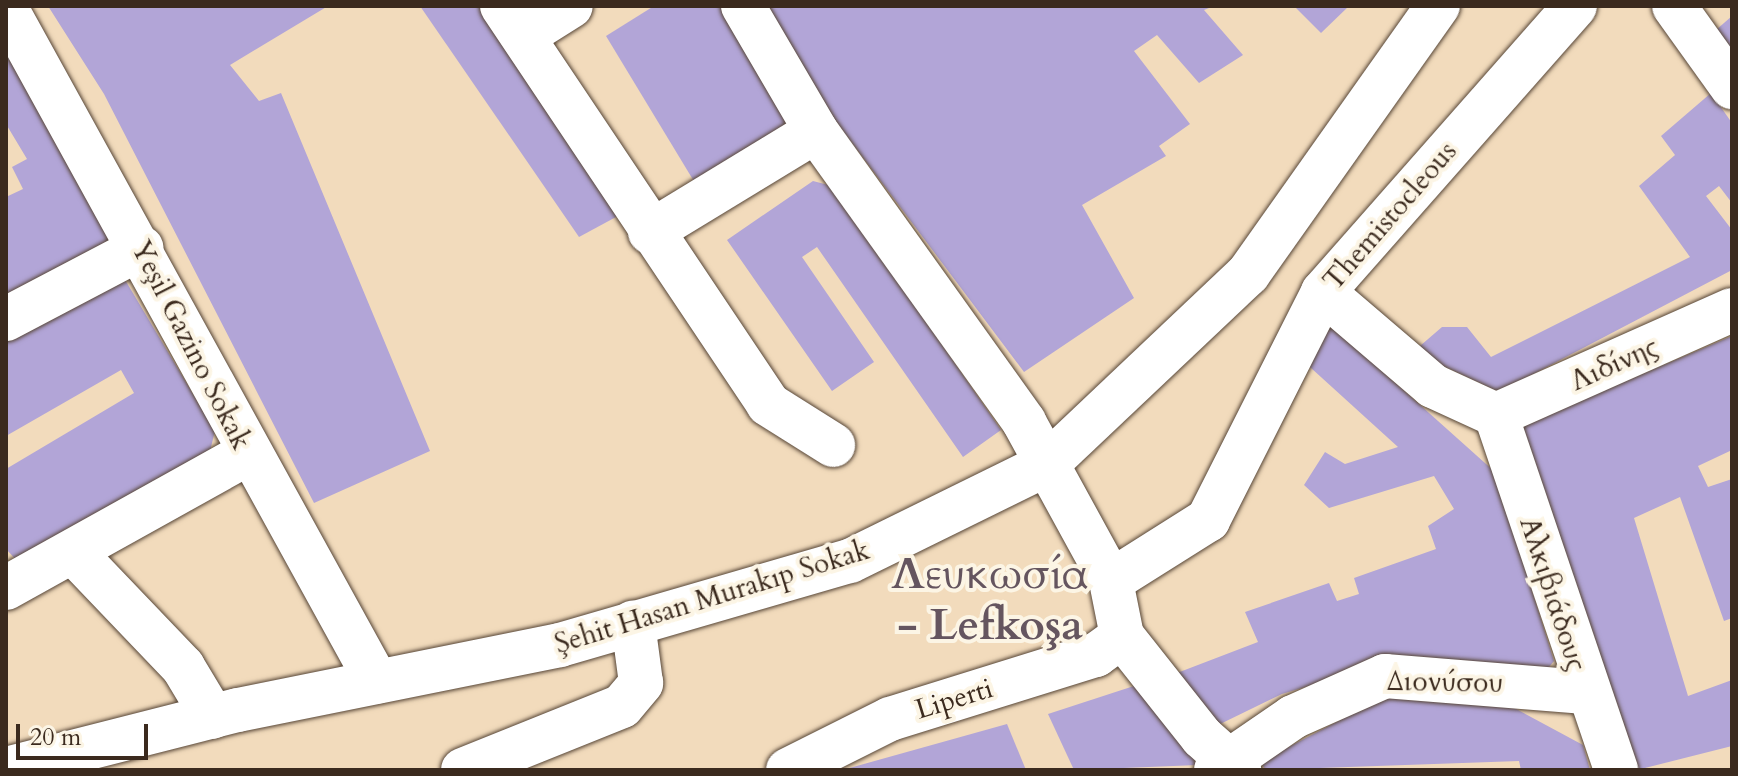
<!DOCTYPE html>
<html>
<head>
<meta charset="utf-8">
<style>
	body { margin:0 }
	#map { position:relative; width:1738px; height:776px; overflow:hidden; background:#f2dbbc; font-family:Cardo,serif }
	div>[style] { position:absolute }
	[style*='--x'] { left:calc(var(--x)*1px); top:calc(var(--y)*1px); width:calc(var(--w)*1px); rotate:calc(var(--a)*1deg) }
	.building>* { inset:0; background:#b2a5d7 }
	.roads { filter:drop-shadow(0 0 2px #564536) drop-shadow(0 0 2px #564536) }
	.minor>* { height:44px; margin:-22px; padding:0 22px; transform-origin:22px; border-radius:22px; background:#fff }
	span { translate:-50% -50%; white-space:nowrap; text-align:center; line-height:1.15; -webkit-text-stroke:8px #fcf5e5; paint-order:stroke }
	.street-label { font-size:28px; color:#3b2a1e }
	.town-label { font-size:44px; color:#65555f; font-weight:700 }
	.frame { position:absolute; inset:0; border:8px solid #3b2a1e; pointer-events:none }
	.scale { position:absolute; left:16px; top:724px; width:132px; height:36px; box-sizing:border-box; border:4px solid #3b2a1e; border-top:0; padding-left:10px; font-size:24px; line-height:28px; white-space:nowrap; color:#3b2a1e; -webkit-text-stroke:6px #fcf5e5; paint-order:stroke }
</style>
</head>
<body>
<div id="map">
	<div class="building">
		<div style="clip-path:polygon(48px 6px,328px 6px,230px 65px,259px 101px,281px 93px,430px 451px,314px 503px,104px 94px)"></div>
		<div style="clip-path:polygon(420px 6px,493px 6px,629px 210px,579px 237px)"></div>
		<div style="clip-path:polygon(654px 6px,725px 6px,795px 123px,695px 183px,606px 36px)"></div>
		<div style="clip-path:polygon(764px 6px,1214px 6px,1204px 10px,1243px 55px,1199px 83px,1157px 35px,1134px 51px,1190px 124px,1159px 146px,1166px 156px,1082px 205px,1134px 298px,1024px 372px,801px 75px)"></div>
		<div style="clip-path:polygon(1294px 6px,1349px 6px,1321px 33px)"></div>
		<div style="clip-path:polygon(1732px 16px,1732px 52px,1716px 30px)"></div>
		<div style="clip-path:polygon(18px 48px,125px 234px,6px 299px,6px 197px,23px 189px,12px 167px,27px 159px,6px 124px,6px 55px)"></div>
		<div style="clip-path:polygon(1711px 93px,1732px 123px,1732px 203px,1719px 186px,1706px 196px,1732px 230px,1732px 270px,1499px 392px,1413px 352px,1442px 327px,1467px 327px,1491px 357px,1690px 257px,1639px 186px,1675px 155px,1661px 136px)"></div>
		<div style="clip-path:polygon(813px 181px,832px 186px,1001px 430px,963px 457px,817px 247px,802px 257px,874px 362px,832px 391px,727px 240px)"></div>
		<div style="clip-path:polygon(118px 268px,215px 431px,207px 463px,19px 563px,6px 549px,6px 469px,134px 393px,121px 370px,6px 436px,6px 331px)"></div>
		<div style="clip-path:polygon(1324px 319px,1495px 472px,1554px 661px,1549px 667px,1382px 664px,1282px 694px,1212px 728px,1177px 673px,1258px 642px,1245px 612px,1329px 583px,1337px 601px,1359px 594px,1354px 578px,1436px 549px,1428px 526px,1454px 509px,1434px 476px,1329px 508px,1304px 485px,1325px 452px,1345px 464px,1398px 447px,1300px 358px)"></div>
		<div style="clip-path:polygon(1732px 336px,1732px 450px,1698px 466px,1708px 487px,1732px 479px,1732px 618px,1724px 621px,1680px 497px,1634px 518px,1688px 696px,1732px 680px,1732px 746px,1637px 770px,1515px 428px)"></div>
		<div style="clip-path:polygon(1137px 685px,1198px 765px,1074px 770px,1048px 714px)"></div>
		<div style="clip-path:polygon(1394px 692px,1505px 703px,1583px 745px,1590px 770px,1521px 770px,1519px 761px,1266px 770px,1260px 762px)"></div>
		<div style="clip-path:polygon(1007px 724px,1026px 770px,847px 770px,846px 769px)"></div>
	</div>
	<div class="roads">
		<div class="minor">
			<div style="--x:502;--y:6;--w:479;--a:56.2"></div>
			<div style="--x:768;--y:404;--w:77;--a:32.2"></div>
			<div style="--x:743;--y:6;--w:145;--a:59.7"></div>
			<div style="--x:816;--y:131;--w:358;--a:54.4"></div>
			<div style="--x:1024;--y:422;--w:181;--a:61.3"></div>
			<div style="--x:1111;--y:581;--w:56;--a:78.7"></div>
			<div style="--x:1122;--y:636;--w:129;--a:51.6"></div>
			<div style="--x:1202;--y:737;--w:50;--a:41.7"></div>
			<div style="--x:1674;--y:6;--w:100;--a:54.4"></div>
			<div style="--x:6;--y:8;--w:769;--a:61.17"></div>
			<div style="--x:525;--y:35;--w:54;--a:-32.2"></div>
			<div style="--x:650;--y:232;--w:194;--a:-31.3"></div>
			<div style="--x:1323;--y:292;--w:145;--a:40.5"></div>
			<div style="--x:1433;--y:386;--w:69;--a:24.7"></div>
			<div style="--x:6;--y:319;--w:153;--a:-27.7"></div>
			<div style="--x:1496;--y:415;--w:375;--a:71.3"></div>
			<div style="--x:1496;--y:415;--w:258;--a:-24"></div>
			<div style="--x:76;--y:555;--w:155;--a:46.3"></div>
			<div style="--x:183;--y:667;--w:58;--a:59"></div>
			<div style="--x:1111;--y:581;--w:115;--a:-32.2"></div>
			<div style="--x:1208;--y:520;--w:255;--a:-63.2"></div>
			<div style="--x:1323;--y:292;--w:381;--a:-48.6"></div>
			<div style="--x:6;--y:588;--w:276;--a:-29.1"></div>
			<div style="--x:6;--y:769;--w:239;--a:-14.3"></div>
			<div style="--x:238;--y:710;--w:328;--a:-11.4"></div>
			<div style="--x:560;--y:645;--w:302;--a:-16.2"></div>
			<div style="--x:850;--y:561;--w:220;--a:-26.2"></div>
			<div style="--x:1047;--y:464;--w:277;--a:-43.4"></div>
			<div style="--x:1248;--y:274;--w:329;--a:-54.7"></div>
			<div style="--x:463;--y:770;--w:171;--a:-21.9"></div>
			<div style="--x:622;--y:706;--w:30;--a:-50"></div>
			<div style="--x:641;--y:683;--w:61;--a:-97.6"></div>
			<div style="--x:788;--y:770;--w:114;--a:-26.6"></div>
			<div style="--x:890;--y:719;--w:216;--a:-17.3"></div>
			<div style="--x:1096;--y:655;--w:32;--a:-36"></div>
			<div style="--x:1216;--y:770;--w:93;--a:-34.5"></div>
			<div style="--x:1293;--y:717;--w:101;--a:-24"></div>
			<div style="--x:1385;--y:676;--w:201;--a:4.6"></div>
		</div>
	</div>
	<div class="street-label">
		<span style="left:1390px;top:216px;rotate:-49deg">Themistocleous</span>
		<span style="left:191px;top:345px;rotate:63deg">Yeşil Gazino Sokak</span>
		<span style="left:1614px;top:364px;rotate:-24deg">Λιδίνης</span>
		<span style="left:1553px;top:594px;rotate:72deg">Αλκιβιάδους</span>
		<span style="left:712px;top:597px;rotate:-17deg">Şehit Hasan Murakıp Sokak</span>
		<span style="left:1445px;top:682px;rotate:1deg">Διονύσου</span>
		<span style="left:954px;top:699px;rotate:-17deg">Liperti</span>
	</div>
	<div class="town-label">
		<span style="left:990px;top:600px">Λευκωσία<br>- Lefkoşa</span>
	</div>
	<div class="frame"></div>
	<div class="scale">20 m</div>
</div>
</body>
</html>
